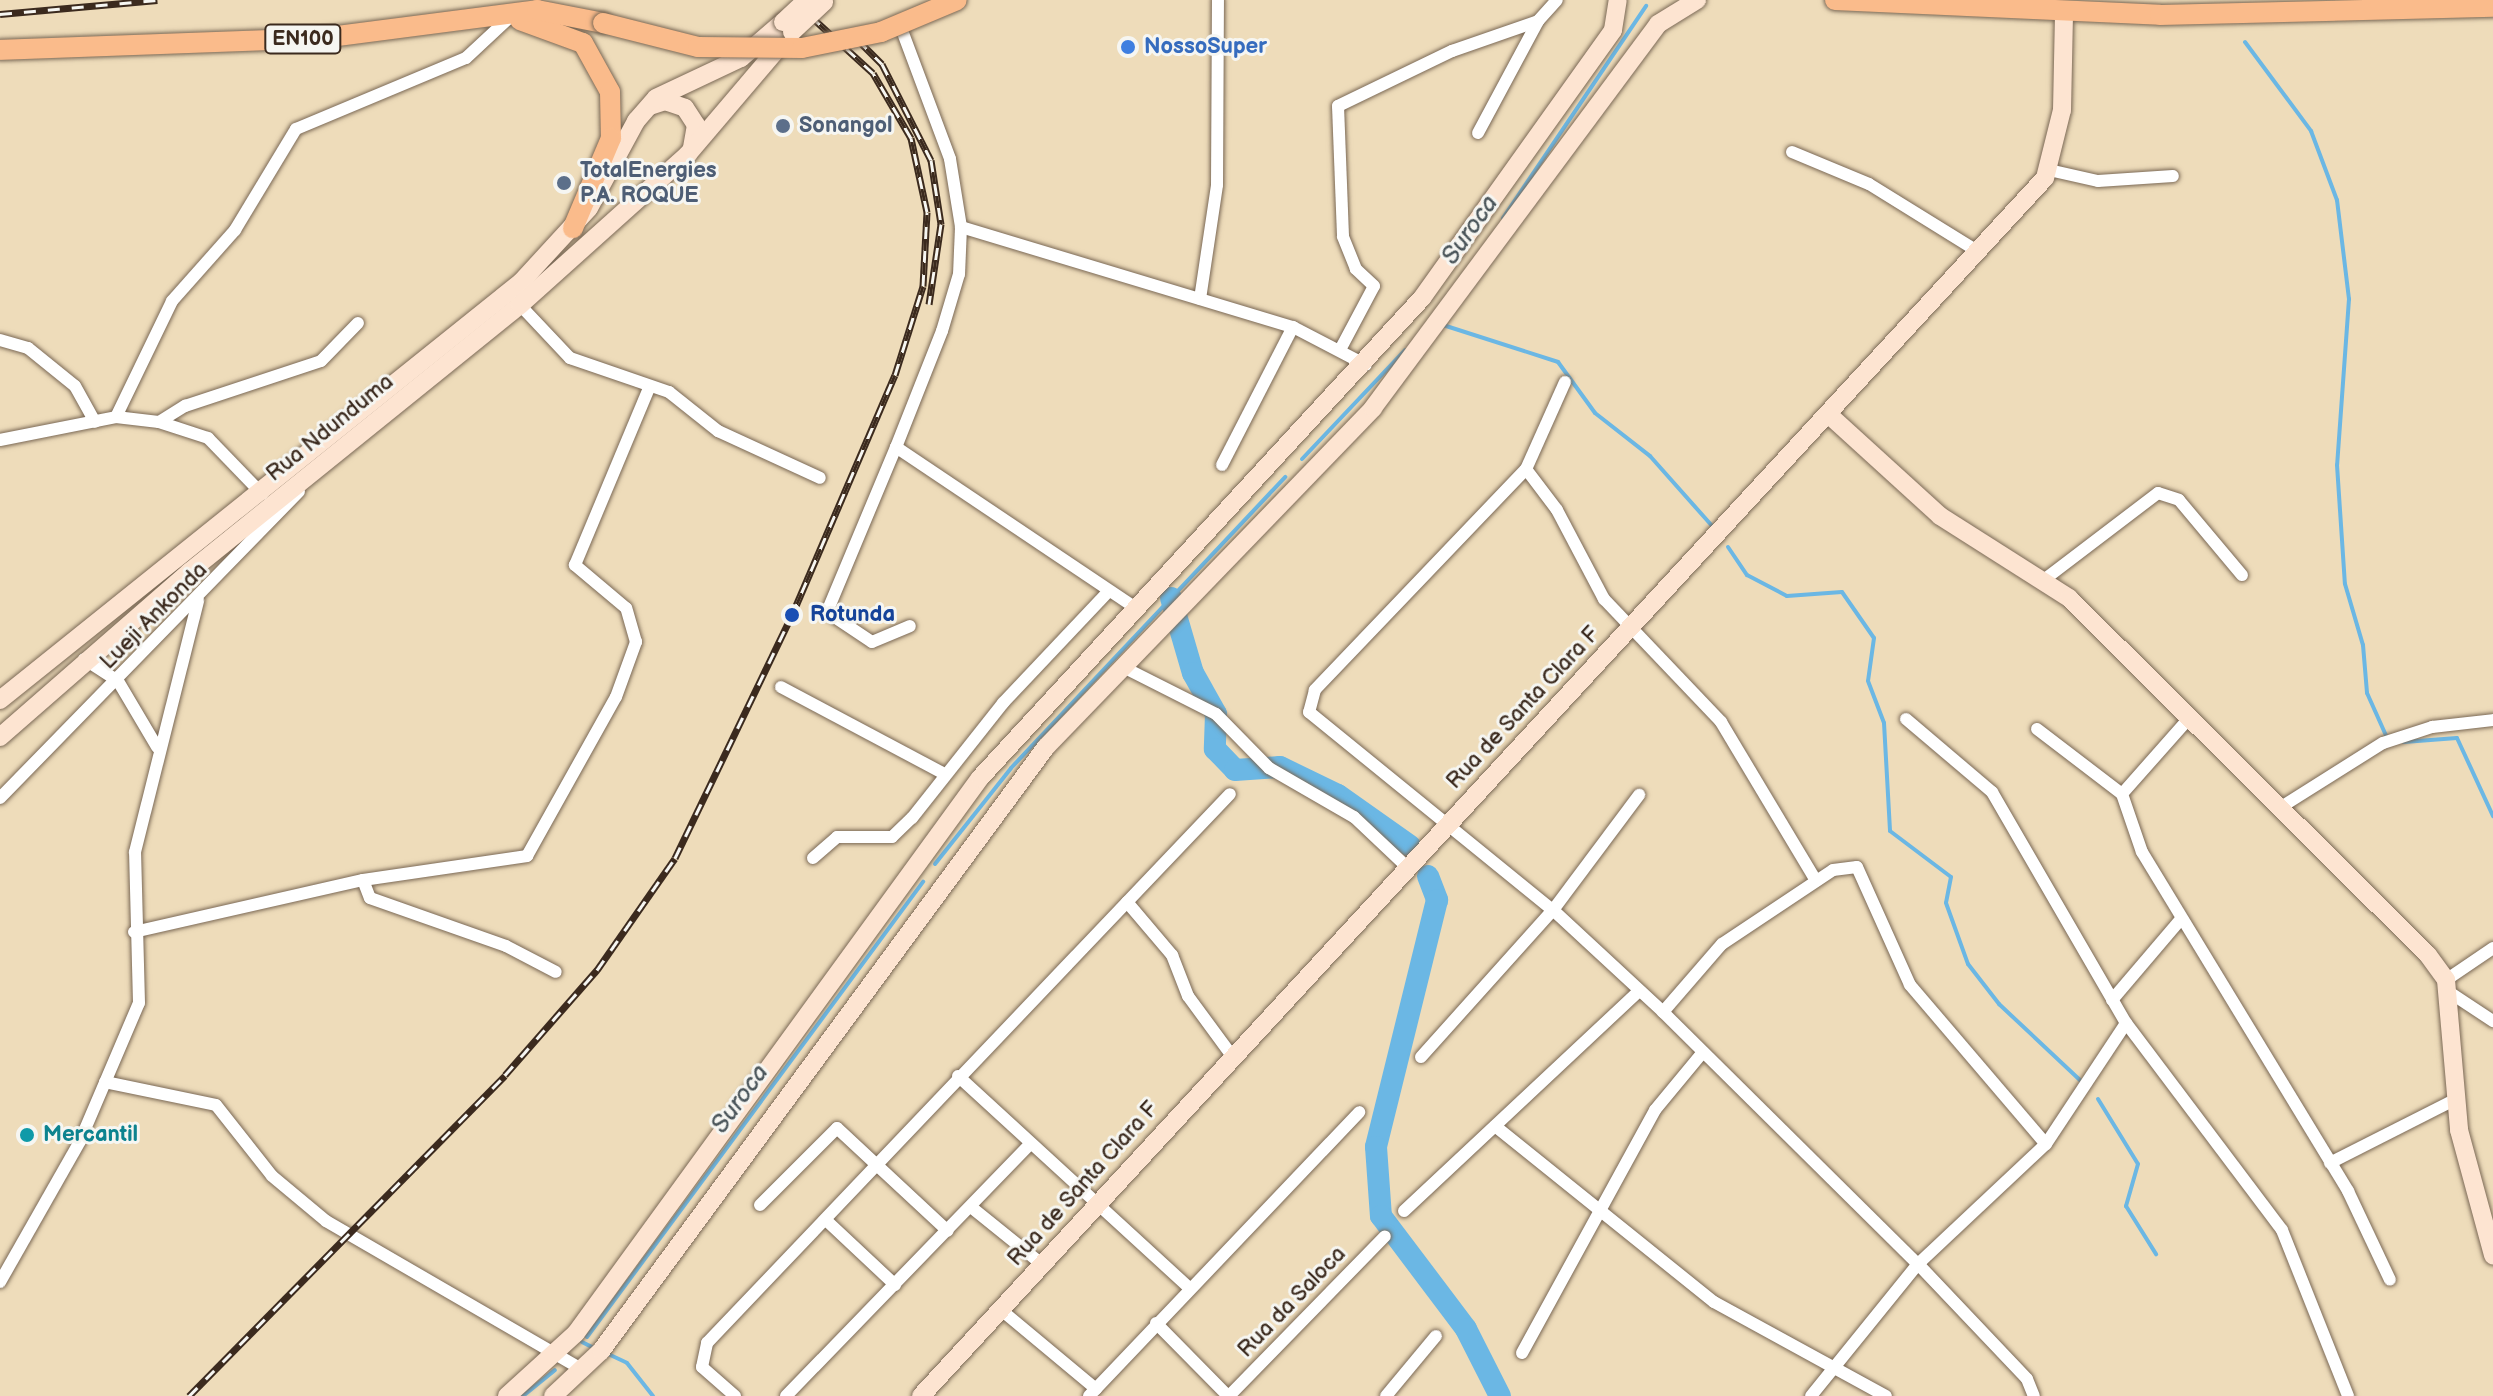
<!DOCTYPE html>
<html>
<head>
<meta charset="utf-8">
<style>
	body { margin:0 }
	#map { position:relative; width:2493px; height:1396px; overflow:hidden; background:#eedcba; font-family:"Balsamiq Sans",sans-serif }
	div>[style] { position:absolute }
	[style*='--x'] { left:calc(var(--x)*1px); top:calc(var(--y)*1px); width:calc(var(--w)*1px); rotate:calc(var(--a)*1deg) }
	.stream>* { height:4px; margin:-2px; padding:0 2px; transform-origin:2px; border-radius:2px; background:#6bb7e4 }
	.river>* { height:22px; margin:-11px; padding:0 11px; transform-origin:11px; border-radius:11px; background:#6bb7e4 }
	.roads { filter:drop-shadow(0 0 2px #7a6855) drop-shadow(0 0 2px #7a6855) }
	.street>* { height:12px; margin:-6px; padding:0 6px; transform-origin:6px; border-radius:6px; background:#fff }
	.secondary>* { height:18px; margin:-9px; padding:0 9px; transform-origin:9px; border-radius:9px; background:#fde4d1 }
	.primary>* { height:20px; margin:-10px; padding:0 10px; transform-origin:10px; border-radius:10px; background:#fabb8b }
	.rail>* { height:7px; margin-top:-3.5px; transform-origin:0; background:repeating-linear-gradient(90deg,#f6f6f2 0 12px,#3b2a1e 0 24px); box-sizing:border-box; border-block:2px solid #3b2a1e }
	.bridges { filter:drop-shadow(0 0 2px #7a6855) drop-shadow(0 0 2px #7a6855) }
	.secondary-bridge>* { height:18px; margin:-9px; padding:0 9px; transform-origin:9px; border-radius:9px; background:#fde4d1 }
	.primary-bridge>* { height:20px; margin:-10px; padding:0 10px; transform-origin:10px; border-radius:10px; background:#fabb8b }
	.dots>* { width:22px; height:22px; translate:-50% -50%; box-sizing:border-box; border:4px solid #f6f6f2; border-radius:50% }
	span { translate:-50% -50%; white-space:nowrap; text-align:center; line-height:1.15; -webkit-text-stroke:6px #f6f6f2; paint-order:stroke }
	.shield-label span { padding:2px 6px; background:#f6f6f2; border:2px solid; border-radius:6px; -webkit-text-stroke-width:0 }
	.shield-label { font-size:20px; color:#3b2a1e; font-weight:700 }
	.shop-label { font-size:22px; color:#366cbe; font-weight:700 }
	.left { translate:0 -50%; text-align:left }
	.service-label { font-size:22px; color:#4e5e75; font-weight:700 }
	.street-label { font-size:22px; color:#3b2a1e }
	.transit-label { font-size:22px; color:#164399; font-weight:700 }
	.culture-label { font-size:22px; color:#0d838f; font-weight:700 }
	.water-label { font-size:24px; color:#495459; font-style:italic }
</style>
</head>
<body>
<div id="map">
	<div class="stream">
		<div style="--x:2245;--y:42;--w:111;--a:53.4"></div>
		<div style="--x:2311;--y:131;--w:74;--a:69.4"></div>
		<div style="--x:2337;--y:200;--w:100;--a:83.1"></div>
		<div style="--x:2349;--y:299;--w:166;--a:94.1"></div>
		<div style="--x:2337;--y:465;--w:119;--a:86.2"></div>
		<div style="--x:2345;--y:584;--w:64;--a:73.6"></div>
		<div style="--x:2363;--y:645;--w:48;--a:85.2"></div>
		<div style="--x:2367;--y:693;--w:51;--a:65.9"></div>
		<div style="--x:1503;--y:218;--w:256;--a:-56"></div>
		<div style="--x:1443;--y:325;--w:121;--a:17.8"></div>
		<div style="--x:1558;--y:362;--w:63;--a:54"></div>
		<div style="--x:1595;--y:413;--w:70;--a:38"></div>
		<div style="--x:1650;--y:456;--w:96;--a:48.4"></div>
		<div style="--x:1302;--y:459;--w:150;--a:-46.6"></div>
		<div style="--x:1728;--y:547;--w:34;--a:56"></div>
		<div style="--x:1747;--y:575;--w:45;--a:27.7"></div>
		<div style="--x:1787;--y:596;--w:55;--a:-4.2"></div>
		<div style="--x:1842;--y:592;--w:56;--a:55.2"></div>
		<div style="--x:1874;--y:638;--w:43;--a:97.9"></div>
		<div style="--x:1868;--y:681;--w:45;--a:69.1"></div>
		<div style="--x:1884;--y:723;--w:108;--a:86.8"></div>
		<div style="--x:1890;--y:831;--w:76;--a:37"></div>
		<div style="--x:1951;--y:877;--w:26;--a:101"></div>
		<div style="--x:1946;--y:903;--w:65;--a:70.2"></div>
		<div style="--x:1968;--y:964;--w:51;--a:52.2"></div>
		<div style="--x:1999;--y:1004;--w:115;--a:43.2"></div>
		<div style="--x:2404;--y:742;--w:53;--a:-4.3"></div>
		<div style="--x:2457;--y:738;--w:86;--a:65.2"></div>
		<div style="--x:935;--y:864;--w:122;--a:-51.6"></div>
		<div style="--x:1011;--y:768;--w:400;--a:-46.7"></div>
		<div style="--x:2098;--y:1099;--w:76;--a:58.4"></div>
		<div style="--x:2138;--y:1164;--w:44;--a:105.9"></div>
		<div style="--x:2126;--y:1206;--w:57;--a:58"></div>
		<div style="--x:587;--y:1337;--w:566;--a:-53.56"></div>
		<div style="--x:582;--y:1342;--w:13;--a:27"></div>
		<div style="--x:606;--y:1353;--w:23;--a:25"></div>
		<div style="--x:627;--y:1363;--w:42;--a:51.8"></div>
		<div style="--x:523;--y:1396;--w:41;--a:-39.1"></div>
	</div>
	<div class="river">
		<div style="--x:1171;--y:598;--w:78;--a:73.7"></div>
		<div style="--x:1193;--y:673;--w:47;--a:60.7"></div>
		<div style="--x:1216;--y:714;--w:35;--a:92"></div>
		<div style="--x:1215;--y:749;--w:29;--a:46"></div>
		<div style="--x:1235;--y:770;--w:45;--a:-3.8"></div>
		<div style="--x:1280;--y:767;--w:64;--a:25.8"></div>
		<div style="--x:1338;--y:795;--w:88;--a:35.3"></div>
		<div style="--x:1428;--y:876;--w:26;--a:69"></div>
		<div style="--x:1437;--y:900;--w:254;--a:103.9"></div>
		<div style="--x:1376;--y:1147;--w:69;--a:85.9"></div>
		<div style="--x:1381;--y:1216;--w:141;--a:53"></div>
		<div style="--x:1466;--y:1329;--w:75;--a:63.1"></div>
	</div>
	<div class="roads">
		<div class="street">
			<div style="--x:900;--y:25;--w:143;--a:69.5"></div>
			<div style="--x:950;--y:159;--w:69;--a:80.8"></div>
			<div style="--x:961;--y:227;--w:47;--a:92.4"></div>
			<div style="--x:959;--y:274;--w:59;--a:106.6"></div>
			<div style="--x:942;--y:331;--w:125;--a:111.6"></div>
			<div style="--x:896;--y:447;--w:290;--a:33.9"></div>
			<div style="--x:1478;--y:133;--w:127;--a:-61.8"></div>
			<div style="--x:1538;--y:21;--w:28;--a:-48"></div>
			<div style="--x:1792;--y:152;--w:83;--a:22.6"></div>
			<div style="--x:1869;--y:184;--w:127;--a:31.8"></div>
			<div style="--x:2049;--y:170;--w:50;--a:12.7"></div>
			<div style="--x:2098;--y:181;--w:75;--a:-3.8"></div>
			<div style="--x:961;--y:227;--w:347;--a:16.8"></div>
			<div style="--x:1293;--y:327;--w:82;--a:27.5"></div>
			<div style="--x:1200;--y:299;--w:115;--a:-81.5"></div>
			<div style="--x:1217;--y:185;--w:185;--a:-89.7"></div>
			<div style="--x:520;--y:305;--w:73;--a:46.7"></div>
			<div style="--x:570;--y:358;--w:105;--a:19"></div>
			<div style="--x:669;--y:392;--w:63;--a:38.5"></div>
			<div style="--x:718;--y:431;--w:112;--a:24.7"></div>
			<div style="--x:0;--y:340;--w:29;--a:16"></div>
			<div style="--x:28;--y:348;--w:60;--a:39"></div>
			<div style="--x:75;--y:386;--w:41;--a:60.9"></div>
			<div style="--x:1341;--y:348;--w:70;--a:-62"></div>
			<div style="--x:1374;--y:286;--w:25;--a:-137"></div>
			<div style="--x:1356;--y:269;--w:35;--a:-112"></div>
			<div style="--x:1343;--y:236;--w:130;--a:-92.2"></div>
			<div style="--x:1338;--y:106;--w:127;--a:-25.8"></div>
			<div style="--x:1452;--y:51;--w:91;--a:-19.2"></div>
			<div style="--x:1565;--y:382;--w:95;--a:114.1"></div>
			<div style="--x:1526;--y:469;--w:306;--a:133.7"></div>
			<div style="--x:1315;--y:690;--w:23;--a:105"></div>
			<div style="--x:1309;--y:712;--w:314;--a:39.1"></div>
			<div style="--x:1553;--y:910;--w:150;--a:42.8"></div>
			<div style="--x:1663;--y:1012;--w:359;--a:44.7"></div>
			<div style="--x:1918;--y:1264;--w:158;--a:46.5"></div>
			<div style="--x:2027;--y:1379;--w:18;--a:68"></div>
			<div style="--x:116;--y:417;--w:129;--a:-64.2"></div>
			<div style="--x:172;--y:301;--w:95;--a:-48.4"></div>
			<div style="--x:235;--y:230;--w:118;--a:-58.9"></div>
			<div style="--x:296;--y:129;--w:184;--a:-22.7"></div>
			<div style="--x:466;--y:58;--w:57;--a:-42.9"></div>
			<div style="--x:159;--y:422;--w:31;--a:-32"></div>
			<div style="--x:185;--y:406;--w:143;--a:-18.3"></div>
			<div style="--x:321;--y:361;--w:53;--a:-45.8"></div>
			<div style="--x:0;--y:440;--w:118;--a:-11.2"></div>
			<div style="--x:116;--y:417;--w:43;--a:6.6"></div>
			<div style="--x:159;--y:422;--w:52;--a:18.1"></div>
			<div style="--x:208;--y:438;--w:78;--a:46"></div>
			<div style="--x:896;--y:447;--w:179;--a:112.7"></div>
			<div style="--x:827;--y:612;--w:54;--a:33.7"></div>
			<div style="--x:872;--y:642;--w:41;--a:-22.8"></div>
			<div style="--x:1222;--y:465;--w:155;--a:-62.8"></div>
			<div style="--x:1526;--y:469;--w:51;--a:52.9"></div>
			<div style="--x:1557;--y:510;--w:101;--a:62.2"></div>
			<div style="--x:1604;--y:599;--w:170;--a:46.4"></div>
			<div style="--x:1721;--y:722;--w:185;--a:59.1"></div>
			<div style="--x:2045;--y:579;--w:142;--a:-37.3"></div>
			<div style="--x:2158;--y:493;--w:22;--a:18"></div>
			<div style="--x:2179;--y:500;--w:98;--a:50"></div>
			<div style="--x:84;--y:659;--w:40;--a:32.9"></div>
			<div style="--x:118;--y:681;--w:77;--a:59.4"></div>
			<div style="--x:1123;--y:667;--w:104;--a:26.8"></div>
			<div style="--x:1216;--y:714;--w:76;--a:45.5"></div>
			<div style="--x:1269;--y:768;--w:98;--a:30"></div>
			<div style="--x:1354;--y:817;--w:73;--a:43.3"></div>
			<div style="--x:781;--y:687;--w:183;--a:28"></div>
			<div style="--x:2191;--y:716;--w:104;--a:131.5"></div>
			<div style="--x:2122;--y:794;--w:61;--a:71"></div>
			<div style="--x:2142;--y:852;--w:397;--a:58.7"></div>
			<div style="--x:2348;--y:1191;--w:98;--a:64.7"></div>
			<div style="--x:1906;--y:719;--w:113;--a:40.3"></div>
			<div style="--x:1992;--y:792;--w:267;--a:59.9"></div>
			<div style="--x:2126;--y:1023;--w:259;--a:53"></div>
			<div style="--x:2282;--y:1230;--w:179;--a:68.3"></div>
			<div style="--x:2037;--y:729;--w:107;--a:37.4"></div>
			<div style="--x:0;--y:798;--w:428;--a:-45.7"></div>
			<div style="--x:2278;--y:809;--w:124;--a:-32.2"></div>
			<div style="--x:2383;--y:743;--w:52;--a:-18.1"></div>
			<div style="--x:2432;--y:727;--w:61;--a:-6.5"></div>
			<div style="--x:813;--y:858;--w:32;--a:-41"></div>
			<div style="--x:837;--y:837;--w:55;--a:0"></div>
			<div style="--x:892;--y:837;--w:28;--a:-44"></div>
			<div style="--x:912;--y:818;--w:147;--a:-51.6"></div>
			<div style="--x:1003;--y:703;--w:153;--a:-46.6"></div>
			<div style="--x:363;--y:880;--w:19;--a:69"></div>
			<div style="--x:370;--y:898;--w:144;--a:19.4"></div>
			<div style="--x:506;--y:946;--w:56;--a:27.5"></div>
			<div style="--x:1127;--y:902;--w:70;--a:49.7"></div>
			<div style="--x:1172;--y:955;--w:44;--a:68.7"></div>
			<div style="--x:1188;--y:996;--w:74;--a:53.7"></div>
			<div style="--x:134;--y:932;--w:235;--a:-12.8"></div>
			<div style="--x:363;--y:880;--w:166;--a:-8.3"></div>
			<div style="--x:527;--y:856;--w:182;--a:-60.8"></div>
			<div style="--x:616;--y:697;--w:59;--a:-70"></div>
			<div style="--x:636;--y:642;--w:35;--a:-106"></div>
			<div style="--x:626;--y:608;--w:67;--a:-139.9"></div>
			<div style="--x:575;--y:565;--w:192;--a:-67.3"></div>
			<div style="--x:2446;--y:980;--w:57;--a:-34.2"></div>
			<div style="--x:2449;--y:992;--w:53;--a:33.4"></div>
			<div style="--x:2112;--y:1000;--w:105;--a:-49.6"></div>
			<div style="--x:1663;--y:1012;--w:90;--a:-49.1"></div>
			<div style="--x:1722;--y:944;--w:133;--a:-33.7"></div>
			<div style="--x:1833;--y:870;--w:24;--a:-7"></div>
			<div style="--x:1857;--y:867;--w:129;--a:65.8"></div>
			<div style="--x:1910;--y:985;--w:209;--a:49.5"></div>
			<div style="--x:1421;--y:1057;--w:198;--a:-48.1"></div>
			<div style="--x:1553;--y:910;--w:144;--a:-53.2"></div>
			<div style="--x:958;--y:1076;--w:314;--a:42.5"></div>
			<div style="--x:105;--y:1082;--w:113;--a:11.7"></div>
			<div style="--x:216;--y:1105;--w:90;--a:51.7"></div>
			<div style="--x:272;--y:1176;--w:70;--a:39.8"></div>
			<div style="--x:326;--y:1221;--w:297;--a:30.1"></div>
			<div style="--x:1495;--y:1126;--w:281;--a:38.8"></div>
			<div style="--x:1714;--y:1302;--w:196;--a:28.7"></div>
			<div style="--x:2330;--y:1163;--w:141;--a:-26.9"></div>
			<div style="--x:760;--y:1205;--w:109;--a:-45"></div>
			<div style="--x:837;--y:1128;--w:151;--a:42.9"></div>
			<div style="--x:971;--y:1207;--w:92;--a:38.9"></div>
			<div style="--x:1404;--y:1211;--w:322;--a:-43.1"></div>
			<div style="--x:828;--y:1222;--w:92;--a:43.2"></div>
			<div style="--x:0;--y:1282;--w:162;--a:-60.4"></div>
			<div style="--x:80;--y:1141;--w:150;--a:-66.9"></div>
			<div style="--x:139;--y:1003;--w:151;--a:-91.5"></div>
			<div style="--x:135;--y:852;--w:259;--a:-75.9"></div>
			<div style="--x:1000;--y:1309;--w:125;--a:39.8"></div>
			<div style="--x:1156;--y:1323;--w:103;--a:45.4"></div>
			<div style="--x:1522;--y:1353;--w:277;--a:-61.3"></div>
			<div style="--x:1655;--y:1110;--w:75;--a:-50.4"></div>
			<div style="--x:735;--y:1396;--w:44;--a:-138.7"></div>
			<div style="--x:702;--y:1367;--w:25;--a:-78"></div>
			<div style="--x:707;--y:1343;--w:758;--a:-46.39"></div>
			<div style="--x:786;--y:1396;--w:351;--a:-45.9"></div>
			<div style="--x:1089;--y:1396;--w:392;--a:-46.4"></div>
			<div style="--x:1229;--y:1396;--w:223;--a:-45.7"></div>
			<div style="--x:1386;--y:1396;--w:78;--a:-50.2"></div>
			<div style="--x:1811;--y:1396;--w:170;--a:-51"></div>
			<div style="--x:1918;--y:1264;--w:175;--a:-43.2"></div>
			<div style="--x:2046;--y:1144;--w:145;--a:-56.5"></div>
		</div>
		<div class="secondary">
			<div style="--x:650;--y:106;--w:16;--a:-18"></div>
			<div style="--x:665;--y:101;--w:21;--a:19"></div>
			<div style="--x:685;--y:108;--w:20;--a:57"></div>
			<div style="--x:696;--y:125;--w:23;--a:100"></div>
			<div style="--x:1828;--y:414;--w:151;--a:42.3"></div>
			<div style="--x:1940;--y:516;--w:153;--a:32.4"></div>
			<div style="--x:2069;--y:598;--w:506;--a:44.84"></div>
			<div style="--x:2428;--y:955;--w:31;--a:54"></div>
			<div style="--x:2446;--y:980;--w:151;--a:85"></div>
			<div style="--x:2459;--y:1130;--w:130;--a:74.8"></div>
			<div style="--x:0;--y:700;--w:668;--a:-38.74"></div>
			<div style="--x:521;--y:282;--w:100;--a:-47.4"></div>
			<div style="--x:589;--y:208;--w:99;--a:-61.6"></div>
			<div style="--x:636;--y:121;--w:30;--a:-49"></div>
			<div style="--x:656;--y:98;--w:94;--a:-25.2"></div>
			<div style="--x:741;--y:58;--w:55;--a:-40.6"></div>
			<div style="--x:0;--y:737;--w:251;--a:-41.1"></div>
			<div style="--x:189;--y:572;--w:425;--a:-38.9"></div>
			<div style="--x:520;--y:305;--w:226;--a:-41.9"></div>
			<div style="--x:688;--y:154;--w:150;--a:-49.6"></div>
			<div style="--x:507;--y:1396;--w:93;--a:-42.4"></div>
			<div style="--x:576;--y:1333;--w:686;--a:-53.95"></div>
			<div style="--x:980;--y:778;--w:653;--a:-47.36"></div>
			<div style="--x:1422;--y:298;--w:329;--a:-54.5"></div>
			<div style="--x:1613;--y:30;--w:30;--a:-81"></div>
			<div style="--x:553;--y:1396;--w:66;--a:-43.2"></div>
			<div style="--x:601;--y:1351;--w:750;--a:-53.62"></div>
			<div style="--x:1046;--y:747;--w:471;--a:-46"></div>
			<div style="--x:1373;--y:408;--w:478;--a:-53.4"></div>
			<div style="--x:1658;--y:24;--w:46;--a:-31.6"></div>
			<div style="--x:921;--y:1396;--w:1657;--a:-47.3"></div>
			<div style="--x:2045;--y:178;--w:70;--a:-76"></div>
			<div style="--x:2062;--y:110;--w:99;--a:-88.8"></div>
		</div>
		<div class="primary">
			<div style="--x:1835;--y:0;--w:325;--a:2.6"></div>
			<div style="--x:2160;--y:15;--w:333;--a:-1.4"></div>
			<div style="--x:520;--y:20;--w:67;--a:20.1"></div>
			<div style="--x:583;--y:43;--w:56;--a:61.1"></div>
			<div style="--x:610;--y:92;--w:46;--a:88.8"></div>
			<div style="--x:611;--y:138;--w:98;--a:112.9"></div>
			<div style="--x:0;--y:50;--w:322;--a:-2.1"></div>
			<div style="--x:322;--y:38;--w:217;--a:-7.4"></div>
			<div style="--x:537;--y:10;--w:67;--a:11.1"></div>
		</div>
	</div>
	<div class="rail">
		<div style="--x:0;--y:14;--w:158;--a:-5.1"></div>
		<div style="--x:858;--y:40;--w:34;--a:45"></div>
		<div style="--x:882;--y:64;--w:108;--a:63"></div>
		<div style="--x:931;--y:160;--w:65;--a:81.1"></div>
		<div style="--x:941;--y:224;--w:81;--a:98.5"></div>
		<div style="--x:189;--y:1396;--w:450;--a:-45.4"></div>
		<div style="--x:505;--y:1075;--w:140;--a:-48.8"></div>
		<div style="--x:597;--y:970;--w:136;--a:-55.1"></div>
		<div style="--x:675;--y:858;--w:270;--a:-64.3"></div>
		<div style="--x:792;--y:615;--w:261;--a:-66.8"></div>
		<div style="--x:895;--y:375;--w:93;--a:-72.5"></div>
		<div style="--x:923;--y:286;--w:74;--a:-86.9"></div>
		<div style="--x:927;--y:212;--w:76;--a:-102.2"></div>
		<div style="--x:911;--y:138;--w:75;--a:-120.3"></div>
		<div style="--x:873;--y:73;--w:108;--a:-137.6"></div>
	</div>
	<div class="bridges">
		<div class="secondary-bridge">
			<div style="--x:783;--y:22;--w:33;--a:-43"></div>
			<div style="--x:792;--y:32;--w:44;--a:-43.2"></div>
		</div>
		<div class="primary-bridge">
			<div style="--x:603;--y:23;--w:98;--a:14.2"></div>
			<div style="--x:698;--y:47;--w:104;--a:0.6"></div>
			<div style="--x:802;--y:48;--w:81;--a:-11.4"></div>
			<div style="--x:881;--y:32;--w:82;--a:-22.8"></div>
		</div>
	</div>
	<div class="dots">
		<div style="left:1128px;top:47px;background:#3f7fe0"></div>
		<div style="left:783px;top:126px;background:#5c6f8a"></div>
		<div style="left:564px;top:183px;background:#5c6f8a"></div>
		<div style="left:792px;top:615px;background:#1a4fb4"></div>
		<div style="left:27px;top:1135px;background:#0f9aa8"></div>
	</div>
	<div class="shield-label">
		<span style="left:303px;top:39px">EN100</span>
	</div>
	<div class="shop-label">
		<span class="left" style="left:1144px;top:47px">NossoSuper</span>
	</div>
	<div class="service-label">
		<span class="left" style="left:799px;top:126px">Sonangol</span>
		<span class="left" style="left:580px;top:183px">TotalEnergies<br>P.A. ROQUE</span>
	</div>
	<div class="street-label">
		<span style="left:330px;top:428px;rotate:-39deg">Rua Ndunduma</span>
		<span style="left:154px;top:616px;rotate:-45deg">Lueji Ankonda</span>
		<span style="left:1523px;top:708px;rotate:-47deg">Rua de Santa Clara F</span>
		<span style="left:1083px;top:1184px;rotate:-48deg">Rua de Santa Clara F</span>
		<span style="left:1292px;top:1302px;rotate:-46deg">Rua da Saloca</span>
	</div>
	<div class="transit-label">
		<span class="left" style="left:810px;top:615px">Rotunda</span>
	</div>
	<div class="culture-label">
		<span class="left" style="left:43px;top:1135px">Mercantil</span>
	</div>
	<div class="water-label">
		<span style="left:1470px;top:230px;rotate:-55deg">Suroca</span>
		<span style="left:740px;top:1099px;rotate:-54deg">Suroca</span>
	</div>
</div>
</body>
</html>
